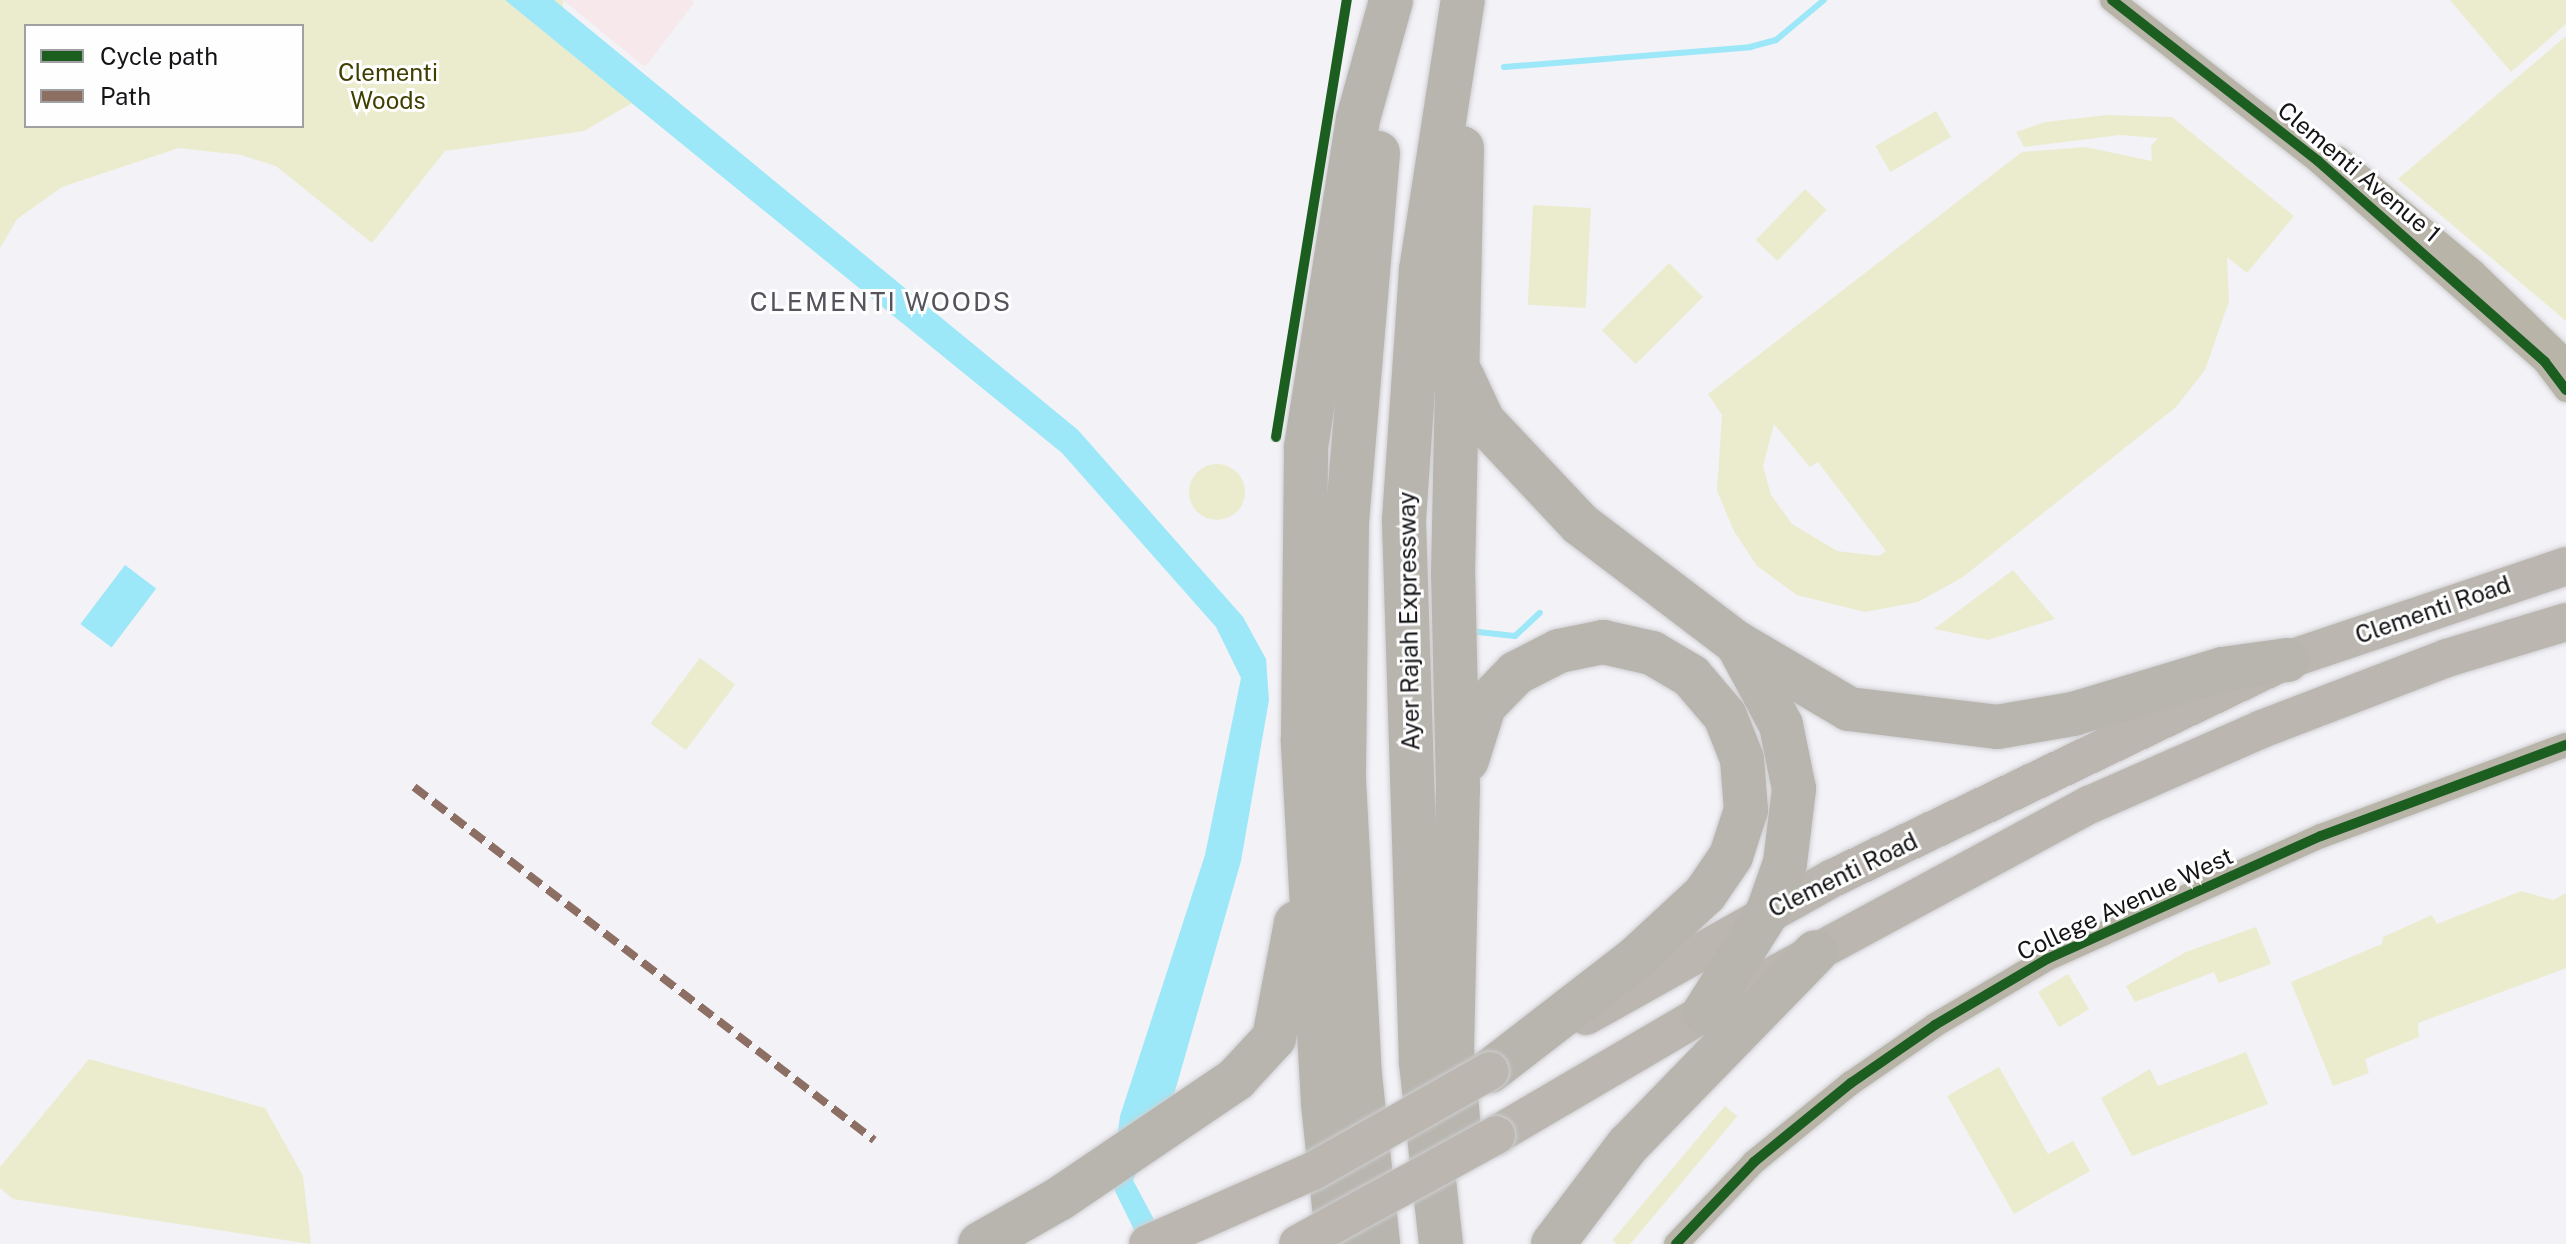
<!DOCTYPE html>
<html>
<head>
<meta charset="utf-8">
<style>
	body { margin:0 }
	#map { position:relative; width:2566px; height:1244px; overflow:hidden; background:#f2f2f7; font-family:"Public Sans",sans-serif }
	div>[style] { position:absolute }
	[style*='--x'] { left:calc(var(--x)*1px); top:calc(var(--y)*1px); width:calc(var(--w)*1px); rotate:calc(var(--a)*1deg) }
	.commercial>* { inset:0; background:#f6e8eb }
	.green>* { inset:0; background:#ebecce; transform-origin:0 0 }
	.round { border-radius:50% }
	.water>* { inset:0; background:#9de8f8; transform-origin:0 0 }
	.stream>* { height:6px; margin:-3px; padding:0 3px; transform-origin:3px; border-radius:3px; background:#9de8f8 }
	.roads { filter:drop-shadow(0 0 2px #cfcfd2) drop-shadow(0 0 2px #cfcfd2) }
	.street>* { height:24px; margin:-12px; padding:0 12px; transform-origin:12px; border-radius:12px; background:#b9b4a8 }
	.primary>* { height:38px; margin:-19px; padding:0 19px; transform-origin:19px; border-radius:19px; background:#bbb7b0 }
	.highway>* { height:44px; margin:-22px; padding:0 22px; transform-origin:22px; border-radius:22px; background:#b7b5ae }
	.bridges { filter:drop-shadow(0 0 2px #cfcfd2) drop-shadow(0 0 2px #cfcfd2) }
	.primary-bridge>* { height:38px; margin:-19px; padding:0 19px; transform-origin:19px; border-radius:19px; background:#bbb7b0 }
	.quiet>* { height:8px; margin-top:-4px; transform-origin:0; background:repeating-linear-gradient(90deg,#8d6e63 0 16px,transparent 0 24px) }
	.cycleway>* { height:10px; margin:-5px; padding:0 5px; transform-origin:5px; border-radius:5px; background:#1b5e20 }
	span { translate:-50% -50%; white-space:nowrap; text-align:center; line-height:1.15; -webkit-text-stroke:6px #fefefe; paint-order:stroke }
	.park-label { font-size:24px; color:#3f3f00 }
	.street-label { font-size:24px; color:#141417 }
	.neighbourhood-label { font-size:26px; color:#53545c; letter-spacing:2px }
	.legend { position:absolute; left:24px; top:24px; width:280px; height:104px; box-sizing:border-box; background:#fefefe; border:2px solid #a0a0a2; margin:0; padding:10px 14px; list-style:none; font-size:24px; color:#141417 }
	.legend li { display:flex; align-items:center; gap:16px; height:40px }
	.legend b { width:40px; border:2px solid #a0a0a2 }
</style>
</head>
<body>
<div id="map">
	<div class="commercial">
		<div style="clip-path:polygon(563px 0,691px 0,694px 3px,645px 67px)"></div>
	</div>
	<div class="green">
		<div style="clip-path:polygon(evenodd,0 0,505px 0,632px 103px,584px 131px,445px 151px,372px 243px,276px 166px,241px 155px,179px 148px,62px 187px,17px 219px,0 248px,0 0,26px 26px,302px 26px,302px 126px,26px 126px,26px 26px)"></div>
		<div style="left:554px;top:0;width:9px;height:114px"></div>
		<div style="clip-path:polygon(2450px 0,2566px 0,2566px 24px,2511px 72px)"></div>
		<div style="clip-path:polygon(2566px 36px,2566px 321px,2398px 179px)"></div>
		<div style="left:1936px;top:111px;width:30px;height:70px;rotate:60deg"></div>
		<div style="clip-path:polygon(evenodd,2107px 115px,2172px 117px,2294px 216px,2247px 273px,2227px 257px,2229px 301px,2205px 370px,2176px 407px,1963px 577px,1918px 602px,1865px 612px,1797px 595px,1757px 566px,1734px 531px,1717px 491px,1722px 415px,1708px 394px,2022px 152px,2085px 147px,2152px 161px,2151px 146px,2158px 138px,2120px 135px,2024px 147px,2016px 132px,2045px 122px,2107px 115px,1774px 424px,1810px 467px,1818px 462px,1886px 551px,1879px 556px,1837px 551px,1792px 524px,1771px 495px,1763px 466px,1774px 424px)"></div>
		<div style="left:1805px;top:189px;width:30px;height:71px;rotate:44deg"></div>
		<div style="left:1533px;top:205px;width:58px;height:100px;rotate:3deg"></div>
		<div style="left:1669px;top:263px;width:48px;height:95px;rotate:45deg"></div>
		<div class="round" style="left:1189px;top:464px;width:56px;height:56px"></div>
		<div style="clip-path:polygon(2013px 570px,2055px 619px,1988px 640px,1934px 629px)"></div>
		<div style="left:700px;top:658px;width:44px;height:82px;rotate:37deg"></div>
		<div style="clip-path:polygon(2521px 891px,2553px 900px,2566px 893px,2566px 968px,2418px 1023px,2419px 1037px,2365px 1059px,2369px 1073px,2333px 1086px,2291px 982px,2382px 944px,2383px 937px,2432px 915px,2437px 924px)"></div>
		<div style="clip-path:polygon(2256px 927px,2271px 964px,2219px 983px,2214px 972px,2135px 1002px,2126px 986px,2186px 952px)"></div>
		<div style="left:2068px;top:974px;width:41px;height:35px;rotate:59deg"></div>
		<div style="clip-path:polygon(2246px 1052px,2268px 1104px,2132px 1156px,2101px 1098px,2150px 1069px,2158px 1086px)"></div>
		<div style="clip-path:polygon(89px 1059px,265px 1108px,303px 1176px,311px 1244px,13px 1199px,0 1188px,0 1167px)"></div>
		<div style="clip-path:polygon(1999px 1067px,2048px 1154px,2073px 1141px,2090px 1171px,2014px 1214px,1947px 1096px)"></div>
		<div style="left:1725px;top:1106px;width:16px;height:175px;rotate:40deg"></div>
	</div>
	<div class="water">
		<div style="clip-path:polygon(505px 0,554px 0,1078px 430px,1243px 617px,1266px 659px,1269px 700px,1241px 861px,1169px 1112px,1133px 1180px,1167px 1244px,1141px 1244px,1111px 1183px,1120px 1116px,1205px 855px,1241px 678px,1216px 627px,1062px 453px)"></div>
		<div style="left:125px;top:565px;width:39px;height:74px;rotate:37deg"></div>
	</div>
	<div class="stream">
		<div style="--x:1504;--y:67;--w:247;--a:-4.6"></div>
		<div style="--x:1750;--y:47;--w:27;--a:-15"></div>
		<div style="--x:1776;--y:40;--w:62;--a:-39.8"></div>
		<div style="--x:1469;--y:631;--w:46;--a:6.2"></div>
		<div style="--x:1515;--y:636;--w:34;--a:-43"></div>
	</div>
	<div class="roads">
		<div class="street">
			<div style="--x:2112;--y:0;--w:261;--a:38"></div>
			<div style="--x:2318;--y:161;--w:303;--a:41.5"></div>
			<div style="--x:2545;--y:362;--w:35;--a:53"></div>
			<div style="--x:2338;--y:158;--w:177;--a:40"></div>
			<div style="--x:2474;--y:272;--w:128;--a:44.1"></div>
			<div style="--x:1676;--y:1244;--w:113;--a:-46.4"></div>
			<div style="--x:1754;--y:1162;--w:125;--a:-39.2"></div>
			<div style="--x:1851;--y:1083;--w:102;--a:-34.6"></div>
			<div style="--x:1935;--y:1025;--w:130;--a:-30.5"></div>
			<div style="--x:2047;--y:959;--w:300;--a:-24.2"></div>
			<div style="--x:2321;--y:836;--w:261;--a:-20.4"></div>
		</div>
		<div class="primary">
			<div style="--x:1586;--y:1016;--w:283;--a:-29.2"></div>
			<div style="--x:1833;--y:878;--w:504;--a:-25.65"></div>
			<div style="--x:2287;--y:660;--w:294;--a:-18.6"></div>
			<div style="--x:1496;--y:1135;--w:241;--a:-30.4"></div>
			<div style="--x:1704;--y:1013;--w:438;--a:-28.4"></div>
			<div style="--x:2089;--y:805;--w:189;--a:-23.7"></div>
			<div style="--x:2262;--y:729;--w:198;--a:-21"></div>
			<div style="--x:2447;--y:658;--w:124;--a:-16.8"></div>
		</div>
		<div class="highway">
			<div style="--x:1378;--y:153;--w:369;--a:94.8"></div>
			<div style="--x:1347;--y:521;--w:260;--a:90.7"></div>
			<div style="--x:1344;--y:781;--w:294;--a:86.9"></div>
			<div style="--x:1360;--y:1075;--w:170;--a:83.9"></div>
			<div style="--x:1462;--y:376;--w:50;--a:65"></div>
			<div style="--x:1483;--y:421;--w:141;--a:46.7"></div>
			<div style="--x:1580;--y:524;--w:197;--a:37.2"></div>
			<div style="--x:1737;--y:643;--w:130;--a:30.5"></div>
			<div style="--x:1849;--y:709;--w:149;--a:6.9"></div>
			<div style="--x:1997;--y:727;--w:77;--a:-9.7"></div>
			<div style="--x:2073;--y:714;--w:157;--a:-16.7"></div>
			<div style="--x:2223;--y:669;--w:65;--a:-8"></div>
			<div style="--x:1467;--y:760;--w:57;--a:-72.5"></div>
			<div style="--x:1484;--y:706;--w:46;--a:-45.9"></div>
			<div style="--x:1516;--y:673;--w:48;--a:-27.1"></div>
			<div style="--x:1559;--y:651;--w:45;--a:-11.6"></div>
			<div style="--x:1603;--y:642;--w:50;--a:12.7"></div>
			<div style="--x:1652;--y:653;--w:45;--a:30.5"></div>
			<div style="--x:1691;--y:676;--w:52;--a:49.6"></div>
			<div style="--x:1725;--y:716;--w:46;--a:68.4"></div>
			<div style="--x:1742;--y:759;--w:51;--a:85.5"></div>
			<div style="--x:1746;--y:810;--w:48;--a:108.1"></div>
			<div style="--x:1731;--y:856;--w:46;--a:124.4"></div>
			<div style="--x:1705;--y:894;--w:96;--a:137.1"></div>
			<div style="--x:1635;--y:959;--w:183;--a:142.3"></div>
			<div style="--x:1704;--y:1013;--w:120;--a:-57.9"></div>
			<div style="--x:1768;--y:911;--w:51;--a:-70.5"></div>
			<div style="--x:1785;--y:863;--w:75;--a:-83.1"></div>
			<div style="--x:1794;--y:789;--w:65;--a:-101.5"></div>
			<div style="--x:1781;--y:725;--w:93;--a:-118.2"></div>
			<div style="--x:1459;--y:1131;--w:82;--a:-94.9"></div>
			<div style="--x:1452;--y:1049;--w:260;--a:-88.7"></div>
			<div style="--x:1458;--y:789;--w:214;--a:-91.3"></div>
			<div style="--x:1453;--y:575;--w:427;--a:-88.8"></div>
			<div style="--x:980;--y:1244;--w:91;--a:-29.7"></div>
			<div style="--x:1059;--y:1199;--w:214;--a:-34.1"></div>
			<div style="--x:1236;--y:1079;--w:56;--a:-47.2"></div>
			<div style="--x:1274;--y:1038;--w:117;--a:-79.2"></div>
			<div style="--x:1338;--y:1244;--w:142;--a:-96.1"></div>
			<div style="--x:1323;--y:1103;--w:364;--a:-93.2"></div>
			<div style="--x:1303;--y:740;--w:293;--a:-89.4"></div>
			<div style="--x:1306;--y:447;--w:332;--a:-81"></div>
			<div style="--x:1358;--y:119;--w:123;--a:-74.4"></div>
			<div style="--x:1441;--y:1244;--w:183;--a:-96.3"></div>
			<div style="--x:1421;--y:1062;--w:542;--a:-91.8"></div>
			<div style="--x:1404;--y:520;--w:251;--a:-86.1"></div>
			<div style="--x:1421;--y:270;--w:273;--a:-81.2"></div>
			<div style="--x:1553;--y:1244;--w:124;--a:-52.9"></div>
			<div style="--x:1628;--y:1145;--w:269;--a:-45.8"></div>
		</div>
	</div>
	<div class="bridges">
		<div class="primary-bridge">
			<div style="--x:1148;--y:1244;--w:180;--a:-23.9"></div>
			<div style="--x:1313;--y:1171;--w:203;--a:-29.5"></div>
			<div style="--x:1298;--y:1244;--w:226;--a:-28.8"></div>
		</div>
	</div>
	<div class="quiet">
		<div style="--x:414;--y:787;--w:580;--a:37.5"></div>
	</div>
	<div class="cycleway">
		<div style="--x:2112;--y:0;--w:261;--a:38"></div>
		<div style="--x:2318;--y:161;--w:303;--a:41.5"></div>
		<div style="--x:2545;--y:362;--w:35;--a:53"></div>
		<div style="--x:1276;--y:437;--w:443;--a:-80.8"></div>
		<div style="--x:1676;--y:1244;--w:113;--a:-46.4"></div>
		<div style="--x:1754;--y:1162;--w:125;--a:-39.2"></div>
		<div style="--x:1851;--y:1083;--w:102;--a:-34.6"></div>
		<div style="--x:1935;--y:1025;--w:130;--a:-30.5"></div>
		<div style="--x:2047;--y:959;--w:300;--a:-24.2"></div>
		<div style="--x:2321;--y:836;--w:261;--a:-20.4"></div>
	</div>
	<div class="park-label">
		<span style="left:388px;top:87px">Clementi<br>Woods</span>
	</div>
	<div class="street-label">
		<span style="left:2359px;top:172px;rotate:40deg">Clementi Avenue 1</span>
		<span style="left:2433px;top:610px;rotate:-19deg">Clementi Road</span>
		<span style="left:1409px;top:621px;rotate:-91deg">Ayer Rajah Expressway</span>
		<span style="left:1843px;top:875px;rotate:-26deg">Clementi Road</span>
		<span style="left:2125px;top:904px;rotate:-25deg">College Avenue West</span>
	</div>
	<div class="neighbourhood-label">
		<span style="left:881px;top:302px">CLEMENTI WOODS</span>
	</div>
	<ul class="legend">
	<li><b style="height:10px;background:#1b5e20"></b>Cycle path</li>
	<li><b style="height:10px;background:#8d6e63"></b>Path</li>
	</ul>
</div>
</body>
</html>
